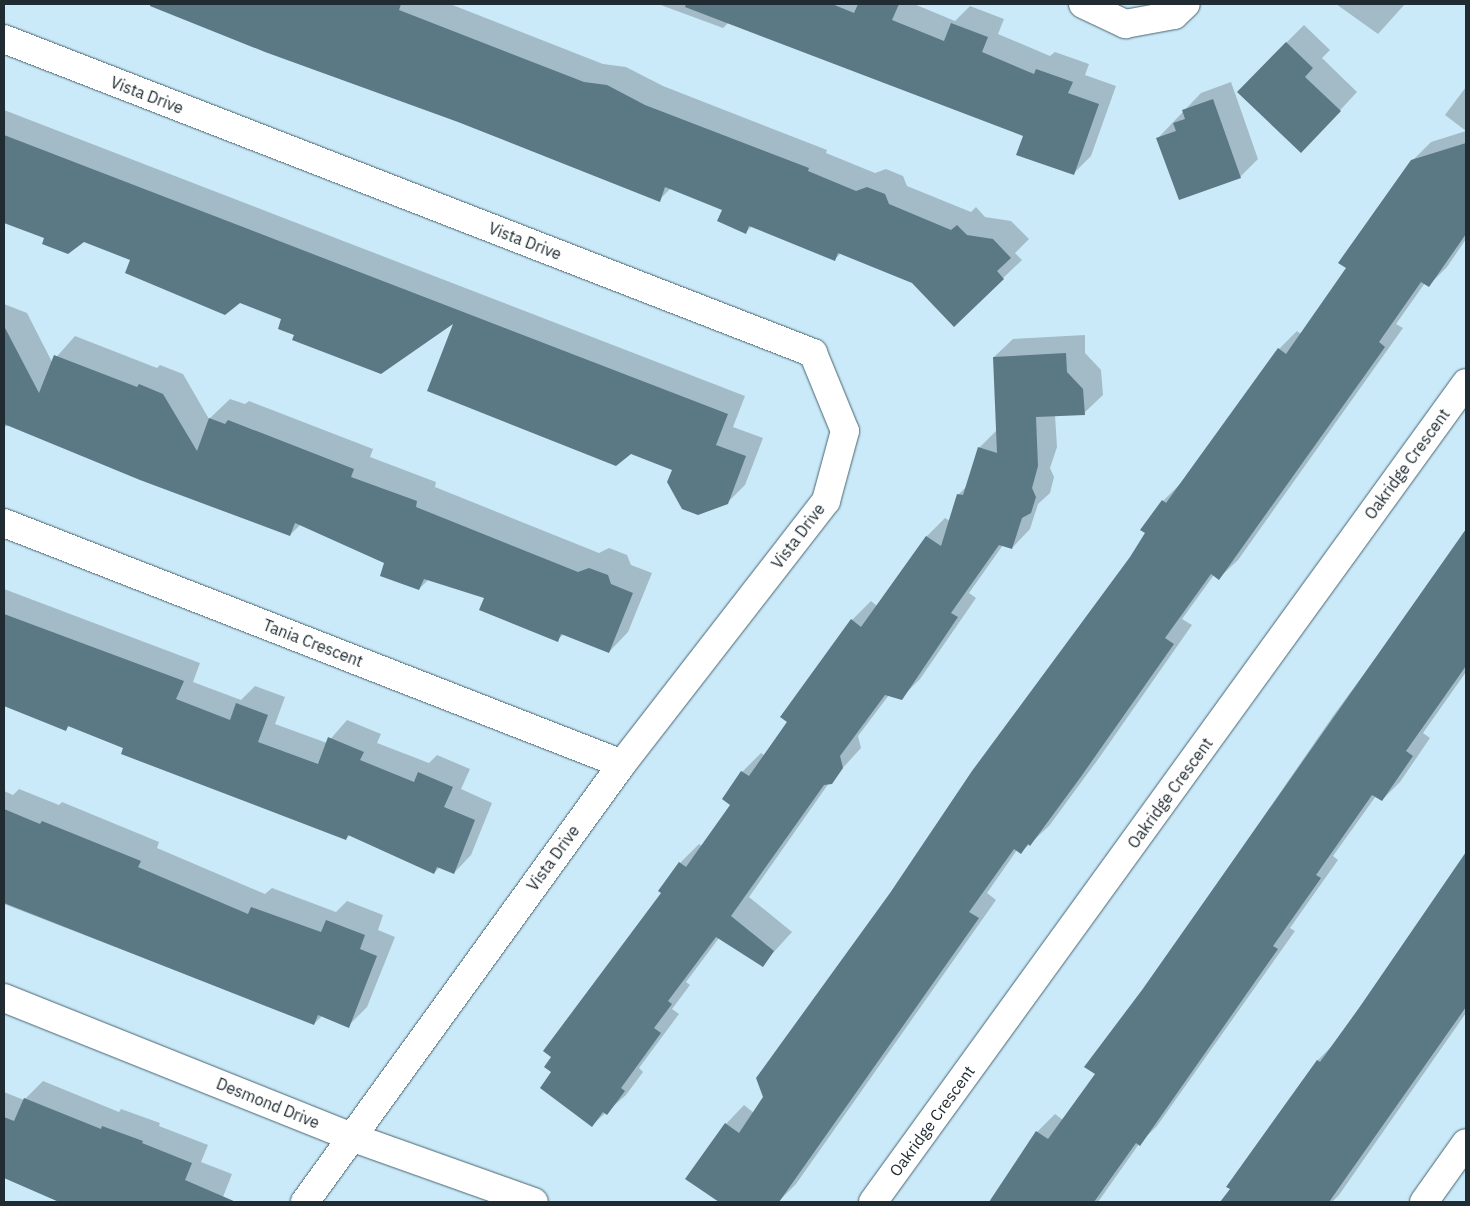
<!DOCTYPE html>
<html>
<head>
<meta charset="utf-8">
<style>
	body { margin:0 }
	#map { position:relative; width:1470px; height:1206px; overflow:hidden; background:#cbeaf9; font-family:"IBM Plex Sans",sans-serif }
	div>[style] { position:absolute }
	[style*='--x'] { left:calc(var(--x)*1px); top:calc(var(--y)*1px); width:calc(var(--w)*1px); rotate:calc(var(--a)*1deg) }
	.shadow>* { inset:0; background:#0003 }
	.building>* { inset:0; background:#5b7885 }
	.roads { filter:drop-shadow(0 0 1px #486471) drop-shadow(0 0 1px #486471) }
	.minor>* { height:28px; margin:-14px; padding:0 14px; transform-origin:14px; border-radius:14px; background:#fff }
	span { translate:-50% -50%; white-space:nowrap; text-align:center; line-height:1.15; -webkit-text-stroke:4.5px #fff; paint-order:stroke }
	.street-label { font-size:16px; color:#202c31 }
	.frame { position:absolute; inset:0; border:5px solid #202c31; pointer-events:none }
</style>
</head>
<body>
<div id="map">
	<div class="shadow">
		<div style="clip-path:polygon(152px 4px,450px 4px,603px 64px,626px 67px,663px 86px,827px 150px,826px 153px,875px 173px,886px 169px,903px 176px,907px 186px,971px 212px,976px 207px,985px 217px,1011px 221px,1029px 239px,1015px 253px,1022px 260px,1003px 278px,913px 282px,841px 253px,835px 259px,752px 226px,746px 232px,723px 209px,671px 188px,659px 200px,459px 121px,266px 51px)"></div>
		<div style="clip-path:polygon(658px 4px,914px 4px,955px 21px,970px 6px,1004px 19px,998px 34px,1050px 56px,1055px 52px,1089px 64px,1085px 75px,1116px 86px,1091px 156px,1073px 174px,1025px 136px,729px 22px,723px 28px)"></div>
		<div style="clip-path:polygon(1336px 4px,1405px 4px,1378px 34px)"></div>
		<div style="clip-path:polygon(1304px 25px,1330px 50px,1322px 58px,1357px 92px,1318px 134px,1286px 43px)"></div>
		<div style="clip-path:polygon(1231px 82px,1258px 159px,1240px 177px,1158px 138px,1201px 93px)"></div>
		<div style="clip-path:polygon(1466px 87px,1466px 131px,1445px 115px)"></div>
		<div style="clip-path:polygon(4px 110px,745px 396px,733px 427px,763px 438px,745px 485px,727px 503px,455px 320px,296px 334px,283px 318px,132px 259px,84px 241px,46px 238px,4px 222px)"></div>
		<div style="clip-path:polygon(1466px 131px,1466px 239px,1447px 267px,1429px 285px,1425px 283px,1396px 324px,1403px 328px,1238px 560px,1219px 578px,1214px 575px,1182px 619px,1192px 625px,1099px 758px,1049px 826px,1021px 852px,1017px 850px,987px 893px,996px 900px,796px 1184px,778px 1202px,771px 1197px,767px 1202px,722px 1202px,687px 1178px,726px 1124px,744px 1105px,754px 1113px,1131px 558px,1163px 501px,1181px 483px,1279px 349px,1297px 331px,1301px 334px,1348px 268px,1412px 161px,1431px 142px)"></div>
		<div style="clip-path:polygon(4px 304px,27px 313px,52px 362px,75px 336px,157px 368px,160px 365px,183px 374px,209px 419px,230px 399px,245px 404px,249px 401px,373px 449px,370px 457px,436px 482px,435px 487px,599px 553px,609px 548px,627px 555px,631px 565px,652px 573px,628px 632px,609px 652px,564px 634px,557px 640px,485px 597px,429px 579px,419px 589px,386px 563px,301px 524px,290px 535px,10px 425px,4px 427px)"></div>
		<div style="clip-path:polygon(1085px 335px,1085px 353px,1101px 370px,1103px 395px,1084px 413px,1055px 415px,1057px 447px,1050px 468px,1054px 477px,1050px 493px,1038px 504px,1030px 529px,1012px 548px,1003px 545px,969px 593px,976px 598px,920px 679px,901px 698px,889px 695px,858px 736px,861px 748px,829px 783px,749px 897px,792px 932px,762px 965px,719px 938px,686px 982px,690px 985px,672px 1009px,679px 1014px,639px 1068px,643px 1072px,626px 1095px,592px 1125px,663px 893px,660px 891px,680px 863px,699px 844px,702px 846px,732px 805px,723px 799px,742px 772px,761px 753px,765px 756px,852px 620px,871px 601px,877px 606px,927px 536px,945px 518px,950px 521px,959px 494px,967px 486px,979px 448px,998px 429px,994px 357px,1013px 339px)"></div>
		<div style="clip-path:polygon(1466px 535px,1466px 672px,1423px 733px,1430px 738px,1400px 782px,1382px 800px,1376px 796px,1333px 856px,1338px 860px,1290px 928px,1295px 931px,1157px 1126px,1139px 1144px,1098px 1202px,990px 1202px,1037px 1132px,1055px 1114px,1063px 1120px,1096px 1074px,1143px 991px,1333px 716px)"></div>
		<div style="clip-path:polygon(4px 589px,200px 663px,193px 682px,241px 700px,255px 686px,285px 697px,275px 724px,327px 743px,347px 720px,381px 734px,377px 743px,429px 763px,437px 755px,470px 769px,461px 789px,492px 803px,471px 855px,454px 873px,440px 867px,434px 873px,350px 835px,346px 839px,69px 726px,66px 729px,4px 706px)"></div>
		<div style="clip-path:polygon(19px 789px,59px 805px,62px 802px,159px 842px,157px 848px,265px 894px,272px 888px,336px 912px,347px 901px,383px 915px,378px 930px,395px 937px,367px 1007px,348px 1026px,322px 1016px,314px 1024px,4px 904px,4px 791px,13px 795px)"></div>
		<div style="clip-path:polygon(1466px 856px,1466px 1013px,1339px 1195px,1332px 1202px,1222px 1202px,1231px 1189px,1228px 1186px,1318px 1060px,1334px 1044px)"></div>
		<div style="clip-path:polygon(43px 1081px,119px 1112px,121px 1109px,160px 1123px,159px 1126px,208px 1145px,201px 1162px,232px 1174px,221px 1202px,62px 1202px,4px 1176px,4px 1092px,24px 1100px)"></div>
	</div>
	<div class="building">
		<div style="clip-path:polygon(150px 4px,401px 4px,399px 10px,584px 82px,607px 85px,645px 105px,809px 168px,808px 171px,856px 191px,867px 187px,885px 194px,889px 204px,951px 230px,957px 225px,967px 235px,993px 239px,1011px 258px,997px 271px,1004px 279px,954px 327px,912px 283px,838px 253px,835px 261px,749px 226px,746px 234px,717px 221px,722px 210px,665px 187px,660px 202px,458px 122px,265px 52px,150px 6px)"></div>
		<div style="clip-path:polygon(686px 4px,832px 4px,854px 13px,858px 4px,899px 4px,892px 20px,944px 41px,951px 23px,988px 37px,982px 52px,1034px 74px,1036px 69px,1073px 82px,1068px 93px,1099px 104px,1074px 175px,1016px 155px,1023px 136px,685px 7px)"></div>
		<div style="clip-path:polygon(1286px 42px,1313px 68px,1305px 77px,1341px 111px,1301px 153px,1237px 92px)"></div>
		<div style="clip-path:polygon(1213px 99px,1241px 178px,1179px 200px,1156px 138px,1176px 131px,1173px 123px,1185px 119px,1182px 110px)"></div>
		<div style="clip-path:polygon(4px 135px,728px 414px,716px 445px,746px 456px,728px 504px,698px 515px,682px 509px,667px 482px,672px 470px,631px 454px,616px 466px,427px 391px,453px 324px,381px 374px,292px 340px,294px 335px,278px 329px,281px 319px,240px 303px,225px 315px,125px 273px,130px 260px,84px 242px,68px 254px,42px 244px,44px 238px,4px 223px)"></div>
		<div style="clip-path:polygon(1466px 143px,1466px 234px,1429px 287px,1421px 282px,1379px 342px,1385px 347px,1219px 580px,1211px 574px,1165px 638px,1174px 644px,1080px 778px,1030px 846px,1028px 844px,1021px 854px,1014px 849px,969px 912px,979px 918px,779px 1202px,719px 1202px,685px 1179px,725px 1123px,739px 1133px,763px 1097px,756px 1078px,890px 893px,972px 771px,1130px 557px,1145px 533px,1140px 530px,1162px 500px,1166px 503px,1278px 348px,1286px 354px,1346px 268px,1338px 263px,1411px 160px)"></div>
		<div style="clip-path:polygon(4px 326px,39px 393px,54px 355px,137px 387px,139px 384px,163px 394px,197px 451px,209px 418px,225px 424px,228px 420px,354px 469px,351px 477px,417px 501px,416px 507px,578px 572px,589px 568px,608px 575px,611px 584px,633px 593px,609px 653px,561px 634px,558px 642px,479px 610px,484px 598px,424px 579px,419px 590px,380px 576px,384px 563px,295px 523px,290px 536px,140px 480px,4px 424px)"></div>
		<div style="clip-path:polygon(1066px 353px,1067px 372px,1083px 389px,1085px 415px,1036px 417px,1038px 466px,1032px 488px,1036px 497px,1031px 513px,1022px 518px,1012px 549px,999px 545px,951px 613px,958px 617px,902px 700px,885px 695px,840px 756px,843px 768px,832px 784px,824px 785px,731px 916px,774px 951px,763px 967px,716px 937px,668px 1001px,672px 1004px,654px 1028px,661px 1033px,621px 1088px,625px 1091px,607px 1115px,603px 1112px,592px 1127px,540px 1088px,551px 1072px,544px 1067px,551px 1057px,543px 1051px,661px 893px,658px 891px,679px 862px,686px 867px,730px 805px,722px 799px,741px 771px,749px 776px,787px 722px,780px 717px,851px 619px,861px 627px,926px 536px,941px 546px,957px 494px,963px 495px,978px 447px,997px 453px,993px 357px)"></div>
		<div style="clip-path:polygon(1466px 529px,1466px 666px,1406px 751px,1413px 756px,1382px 801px,1372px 795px,1316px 875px,1321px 878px,1273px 946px,1278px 949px,1140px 1146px,1136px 1143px,1094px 1202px,989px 1202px,1036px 1131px,1048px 1139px,1095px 1074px,1084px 1067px,1142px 990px)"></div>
		<div style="clip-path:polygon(4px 614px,184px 681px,176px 699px,230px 720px,236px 703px,268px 715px,258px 742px,318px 764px,328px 737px,364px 752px,360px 760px,414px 782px,418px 772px,453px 787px,444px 807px,475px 820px,454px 874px,437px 867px,434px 874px,348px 835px,346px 840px,121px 754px,123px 748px,68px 726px,66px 731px,4px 706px)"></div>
		<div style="clip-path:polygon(4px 809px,40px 824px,42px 821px,141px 861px,138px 867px,248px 914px,251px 907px,321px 932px,326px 920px,365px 935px,360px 949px,377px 956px,349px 1028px,318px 1015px,314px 1025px,4px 903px)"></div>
		<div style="clip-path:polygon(1466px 852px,1466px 1007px,1329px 1202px,1220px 1202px,1230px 1189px,1226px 1187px,1317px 1060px,1320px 1062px,1359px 1008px)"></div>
		<div style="clip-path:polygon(24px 1098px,101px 1129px,102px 1126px,143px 1141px,142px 1143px,192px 1163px,185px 1180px,236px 1202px,59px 1202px,4px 1178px,4px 1117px,14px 1121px)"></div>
	</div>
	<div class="roads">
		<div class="minor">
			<div style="--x:1083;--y:4;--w:47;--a:25.5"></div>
			<div style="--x:1125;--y:24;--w:50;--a:-10.4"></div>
			<div style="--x:1174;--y:15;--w:16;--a:-43"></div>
			<div style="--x:4;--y:39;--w:868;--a:21.21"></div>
			<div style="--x:813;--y:353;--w:84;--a:67.7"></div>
			<div style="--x:845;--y:431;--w:73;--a:105.2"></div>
			<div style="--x:826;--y:501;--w:333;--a:127.8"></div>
			<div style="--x:622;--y:764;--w:541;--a:125.89"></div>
			<div style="--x:4;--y:523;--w:663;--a:21.3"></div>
			<div style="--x:4;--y:998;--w:374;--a:21.8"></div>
			<div style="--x:351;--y:1137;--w:194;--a:19.6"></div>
			<div style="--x:873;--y:1202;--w:1011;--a:-54.09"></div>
			<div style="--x:1424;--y:1202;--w:72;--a:-54.6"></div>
		</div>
	</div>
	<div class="street-label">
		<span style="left:147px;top:95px;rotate:21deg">Vista Drive</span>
		<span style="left:525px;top:241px;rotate:21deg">Vista Drive</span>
		<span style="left:1407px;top:464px;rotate:-54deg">Oakridge Crescent</span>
		<span style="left:798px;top:536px;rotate:-53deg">Vista Drive</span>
		<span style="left:313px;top:643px;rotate:21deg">Tania Crescent</span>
		<span style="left:1170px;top:793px;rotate:-54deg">Oakridge Crescent</span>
		<span style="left:553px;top:858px;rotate:-54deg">Vista Drive</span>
		<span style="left:268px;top:1103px;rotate:22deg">Desmond Drive</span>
		<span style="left:932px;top:1121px;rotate:-54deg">Oakridge Crescent</span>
	</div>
	<div class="frame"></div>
</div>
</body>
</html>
